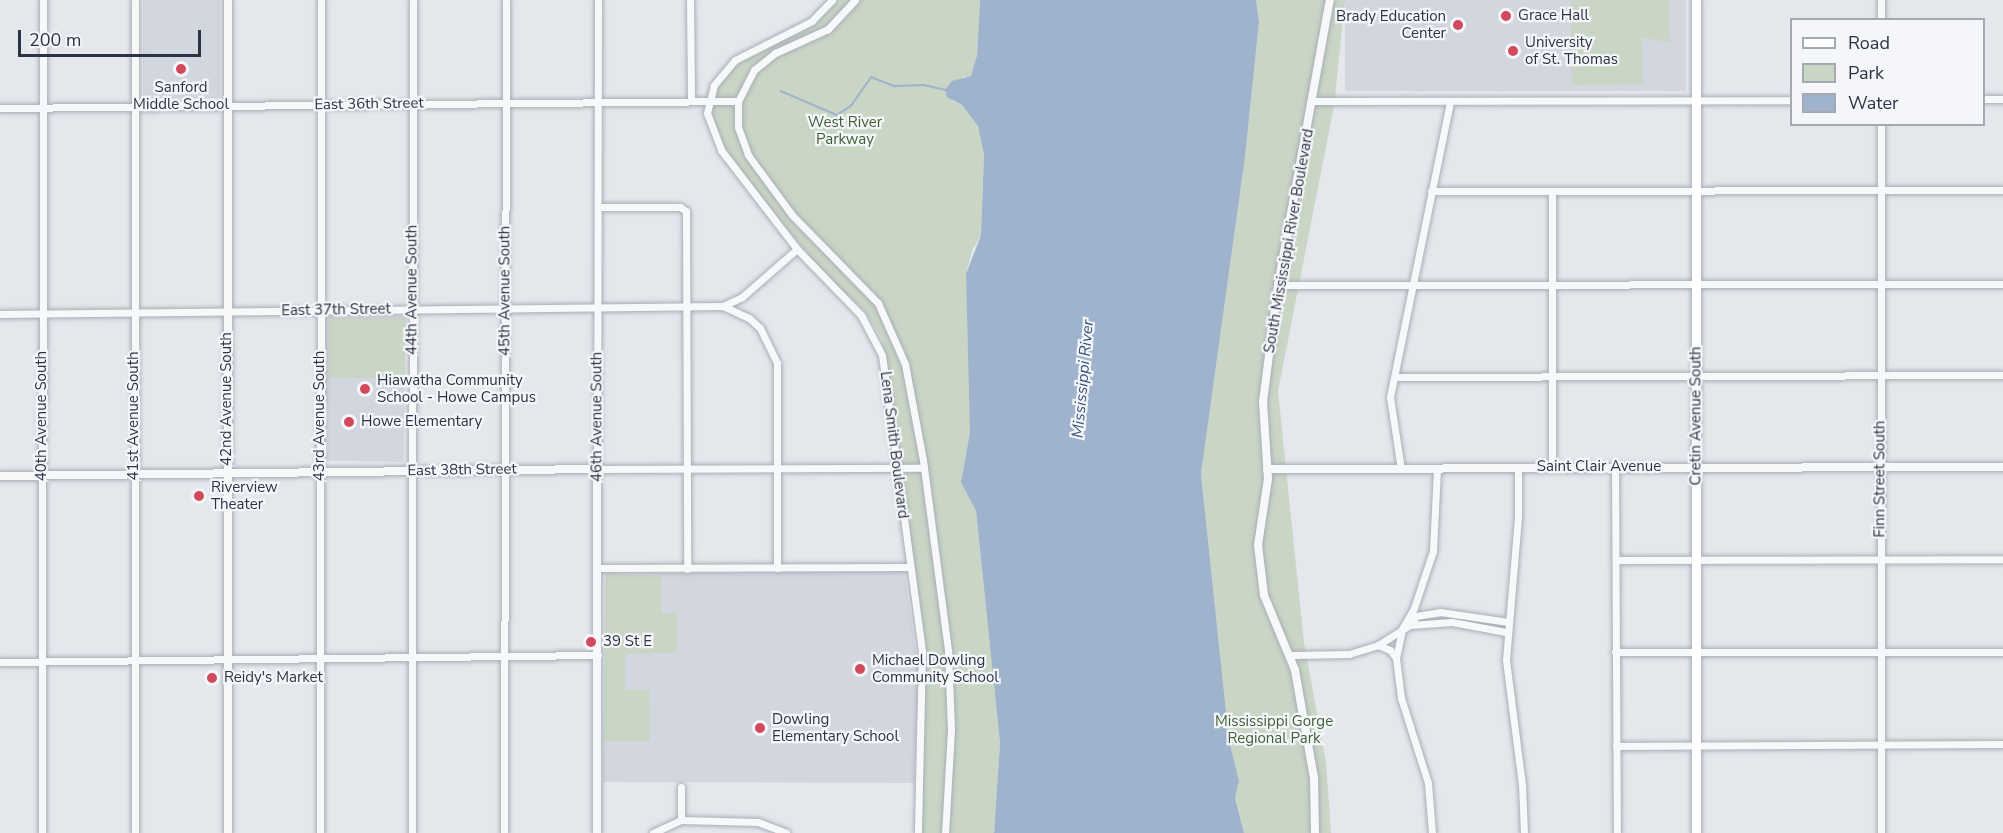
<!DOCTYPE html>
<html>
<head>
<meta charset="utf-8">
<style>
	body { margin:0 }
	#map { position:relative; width:2003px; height:833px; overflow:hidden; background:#e4e7ec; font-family:"Nunito Sans",sans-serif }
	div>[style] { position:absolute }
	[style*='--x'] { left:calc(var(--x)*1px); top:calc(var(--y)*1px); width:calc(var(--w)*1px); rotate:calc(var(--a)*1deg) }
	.built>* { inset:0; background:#d2d6de; transform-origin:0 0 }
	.green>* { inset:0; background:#c9d6c5; transform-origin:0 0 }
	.water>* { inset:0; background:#9fb4cc }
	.stream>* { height:1.5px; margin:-0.75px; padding:0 0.75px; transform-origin:0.75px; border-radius:0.75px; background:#9fb4cc }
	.roads { filter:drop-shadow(0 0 2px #a9aeb7) drop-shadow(0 0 2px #a9aeb7) }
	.minor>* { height:7px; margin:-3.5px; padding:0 3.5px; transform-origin:3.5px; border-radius:3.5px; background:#f7f8fa }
	.tertiary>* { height:8px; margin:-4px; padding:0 4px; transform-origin:4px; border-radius:4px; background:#f7f8fa }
	.secondary>* { height:9px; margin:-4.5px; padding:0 4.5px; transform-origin:4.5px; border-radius:4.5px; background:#fff }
	.dots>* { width:16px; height:16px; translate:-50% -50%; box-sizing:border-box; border:3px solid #f4f6f9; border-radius:50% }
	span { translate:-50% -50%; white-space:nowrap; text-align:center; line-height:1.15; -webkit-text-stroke:4.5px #f4f6f9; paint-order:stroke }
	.poi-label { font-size:15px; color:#2b3445 }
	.right { translate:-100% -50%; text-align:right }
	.left { translate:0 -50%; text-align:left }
	.street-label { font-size:15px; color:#2b3445 }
	.park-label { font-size:15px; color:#3f6138 }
	.water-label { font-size:16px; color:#34527a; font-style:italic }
	.legend { position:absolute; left:1790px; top:18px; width:195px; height:108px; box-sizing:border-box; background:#f4f6f9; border:2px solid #a4a8b1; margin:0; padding:8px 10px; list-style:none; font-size:18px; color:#2b3445 }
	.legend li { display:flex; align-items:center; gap:12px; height:30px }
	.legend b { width:30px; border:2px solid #a4a8b1 }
	.scale { position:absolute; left:18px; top:30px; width:183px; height:27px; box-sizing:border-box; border:3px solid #2b3445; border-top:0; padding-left:8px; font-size:18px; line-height:21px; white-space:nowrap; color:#2b3445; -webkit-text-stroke:4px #f4f6f9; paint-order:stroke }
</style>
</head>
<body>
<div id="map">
	<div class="built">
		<div style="left:143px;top:0;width:77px;height:98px"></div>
		<div style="left:1345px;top:0;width:341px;height:91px"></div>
		<div style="left:406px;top:316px;width:146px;height:80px;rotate:91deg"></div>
		<div style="clip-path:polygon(904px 571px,919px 674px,914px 783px,603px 782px,605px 574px)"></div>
	</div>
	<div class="green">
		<div style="clip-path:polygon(836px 0,980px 0,977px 55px,971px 77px,963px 77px,952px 101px,962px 105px,978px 126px,984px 155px,981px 235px,972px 251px,966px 274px,971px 385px,970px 432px,962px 475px,976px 511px,1000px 743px,994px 833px,922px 833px,926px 651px,882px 339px,865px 311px,830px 280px,770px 209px,724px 148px,713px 125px,711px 101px,726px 74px,751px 53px,814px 24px)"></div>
		<div style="clip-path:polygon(1256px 0,1345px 0,1334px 106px,1278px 391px,1304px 643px,1326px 762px,1331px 833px,1244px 833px,1235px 798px,1239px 781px,1229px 740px,1201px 474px,1245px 157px,1259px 22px)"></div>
		<div style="clip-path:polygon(1571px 0,1669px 0,1670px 43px,1642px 37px,1643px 84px,1572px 85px)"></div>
		<div style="left:329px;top:318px;width:76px;height:60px"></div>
		<div style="clip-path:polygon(606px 573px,661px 576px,661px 613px,677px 614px,677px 653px,625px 654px,625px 690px,649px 690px,650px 741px,604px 741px)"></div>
	</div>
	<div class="water">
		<div style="clip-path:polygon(980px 0,1256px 0,1259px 22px,1245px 157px,1201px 474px,1229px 740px,1239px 781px,1235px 798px,1244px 833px,994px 833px,1000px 743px,976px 511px,961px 482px,970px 432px,966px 274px,981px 235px,984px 155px,978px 126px,962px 105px,947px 97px,945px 90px,952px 81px,971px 76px,977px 55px)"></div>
	</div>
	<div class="stream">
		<div style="--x:781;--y:91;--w:61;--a:23.2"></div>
		<div style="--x:837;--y:115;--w:17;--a:-33"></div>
		<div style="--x:851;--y:106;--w:35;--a:-55"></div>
		<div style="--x:871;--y:77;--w:26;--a:21"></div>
		<div style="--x:895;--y:86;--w:29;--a:-2"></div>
		<div style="--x:924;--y:85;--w:22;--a:13"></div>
	</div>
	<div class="roads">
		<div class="minor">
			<div style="--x:598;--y:0;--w:469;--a:90.1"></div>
			<div style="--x:597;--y:469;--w:327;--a:-0.2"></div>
			<div style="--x:690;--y:0;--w:101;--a:89.4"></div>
			<div style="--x:832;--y:0;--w:29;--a:134"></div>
			<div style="--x:812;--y:21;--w:86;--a:153.1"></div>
			<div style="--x:735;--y:60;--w:33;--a:130"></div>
			<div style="--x:714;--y:85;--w:29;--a:104"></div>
			<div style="--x:707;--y:113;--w:40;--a:69"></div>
			<div style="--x:721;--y:150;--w:125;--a:52.5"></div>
			<div style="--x:797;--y:249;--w:92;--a:45.9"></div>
			<div style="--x:861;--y:315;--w:45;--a:62.3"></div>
			<div style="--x:882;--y:355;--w:300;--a:82.3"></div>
			<div style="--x:922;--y:652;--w:181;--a:91.3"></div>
			<div style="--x:855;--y:0;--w:40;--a:133"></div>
			<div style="--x:828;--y:29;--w:58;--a:155.6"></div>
			<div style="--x:775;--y:53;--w:27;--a:141"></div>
			<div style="--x:754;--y:70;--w:35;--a:117"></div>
			<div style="--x:738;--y:101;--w:26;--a:90"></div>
			<div style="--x:738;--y:127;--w:30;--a:70"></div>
			<div style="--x:748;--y:155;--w:74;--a:53.7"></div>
			<div style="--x:792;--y:215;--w:123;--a:45.7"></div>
			<div style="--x:878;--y:303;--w:67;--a:66.1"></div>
			<div style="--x:905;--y:364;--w:98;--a:79.4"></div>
			<div style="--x:923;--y:460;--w:193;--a:82.5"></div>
			<div style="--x:948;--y:651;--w:79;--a:87.8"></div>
			<div style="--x:951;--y:730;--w:103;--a:93.3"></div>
			<div style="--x:1881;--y:0;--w:20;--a:90"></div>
			<div style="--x:1984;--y:99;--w:19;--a:0"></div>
			<div style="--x:1314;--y:101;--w:478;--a:-0.1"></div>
			<div style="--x:0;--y:108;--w:738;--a:-0.54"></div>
			<div style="--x:1881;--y:124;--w:709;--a:90"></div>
			<div style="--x:1431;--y:191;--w:572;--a:-0.1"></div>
			<div style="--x:598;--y:207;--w:82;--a:0"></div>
			<div style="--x:680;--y:207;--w:7;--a:34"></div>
			<div style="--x:686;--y:211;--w:358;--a:89.8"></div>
			<div style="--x:1278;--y:285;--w:725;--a:-0.08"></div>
			<div style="--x:723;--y:306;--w:29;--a:25"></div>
			<div style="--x:749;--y:318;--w:15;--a:42"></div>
			<div style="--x:760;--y:328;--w:39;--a:64"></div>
			<div style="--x:777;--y:363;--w:205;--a:90"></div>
			<div style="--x:0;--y:314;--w:723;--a:-0.63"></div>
			<div style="--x:723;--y:306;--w:21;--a:-25"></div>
			<div style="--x:742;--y:297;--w:73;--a:-41.1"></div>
			<div style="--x:1394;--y:377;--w:609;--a:-0.19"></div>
			<div style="--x:1552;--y:467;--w:276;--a:-90"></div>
			<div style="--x:1615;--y:467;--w:366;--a:89.7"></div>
			<div style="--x:1518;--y:468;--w:49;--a:90"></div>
			<div style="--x:1518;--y:517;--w:144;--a:94.8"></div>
			<div style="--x:1506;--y:660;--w:126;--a:82.7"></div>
			<div style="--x:1522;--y:785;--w:48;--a:87.6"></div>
			<div style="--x:1401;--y:469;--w:73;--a:-98.7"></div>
			<div style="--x:1390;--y:397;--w:302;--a:-78.5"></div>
			<div style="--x:1616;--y:560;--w:387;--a:-0.1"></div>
			<div style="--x:597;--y:568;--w:313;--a:-0.2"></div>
			<div style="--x:1410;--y:625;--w:11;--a:-56"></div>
			<div style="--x:1416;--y:616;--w:24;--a:-9"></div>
			<div style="--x:1440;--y:612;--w:69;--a:8.4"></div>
			<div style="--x:1378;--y:645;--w:13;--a:23"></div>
			<div style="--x:1390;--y:650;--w:10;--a:53"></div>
			<div style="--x:1615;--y:652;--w:388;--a:0"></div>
			<div style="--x:1292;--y:655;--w:57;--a:-1"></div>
			<div style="--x:1349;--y:654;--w:30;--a:-17"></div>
			<div style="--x:1378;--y:645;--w:38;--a:-32"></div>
			<div style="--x:1410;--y:625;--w:42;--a:-4.1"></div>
			<div style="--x:1452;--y:622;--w:55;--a:10.5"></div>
			<div style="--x:0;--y:662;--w:598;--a:-0.67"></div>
			<div style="--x:1616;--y:746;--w:387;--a:-0.3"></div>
			<div style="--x:681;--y:820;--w:33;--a:-90"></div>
			<div style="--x:42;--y:833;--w:833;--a:-89.93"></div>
			<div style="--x:135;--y:833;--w:833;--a:-90"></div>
			<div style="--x:320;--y:833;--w:833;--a:-89.93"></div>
			<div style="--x:412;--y:833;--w:833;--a:-89.93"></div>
			<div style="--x:504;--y:833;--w:833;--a:-89.86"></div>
			<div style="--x:653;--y:833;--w:31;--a:-25"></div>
			<div style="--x:681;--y:820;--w:77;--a:1.5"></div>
			<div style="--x:758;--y:822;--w:30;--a:21"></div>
			<div style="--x:1432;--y:833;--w:50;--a:-94.6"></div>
			<div style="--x:1428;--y:783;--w:89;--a:-107.6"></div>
			<div style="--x:1401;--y:698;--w:40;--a:-97.1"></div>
			<div style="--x:1396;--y:658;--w:30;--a:-78"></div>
			<div style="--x:1402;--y:629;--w:24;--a:-60"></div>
			<div style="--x:1414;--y:608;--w:60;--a:-71.6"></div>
			<div style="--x:1433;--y:551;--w:82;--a:-87.2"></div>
		</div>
		<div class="tertiary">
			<div style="--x:228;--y:0;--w:833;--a:90"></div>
			<div style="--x:1267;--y:469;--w:736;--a:-0.16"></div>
			<div style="--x:0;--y:476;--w:597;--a:-0.67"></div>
			<div style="--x:597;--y:469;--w:364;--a:90"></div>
			<div style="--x:1315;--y:833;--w:55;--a:-91"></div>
			<div style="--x:1314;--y:778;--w:110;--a:-100"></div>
			<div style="--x:1295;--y:670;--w:81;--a:-112.5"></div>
			<div style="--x:1264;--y:595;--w:50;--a:-96.8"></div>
			<div style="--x:1258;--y:545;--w:67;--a:-81.4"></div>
			<div style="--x:1268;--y:479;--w:77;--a:-93.7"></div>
			<div style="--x:1263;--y:402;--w:118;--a:-82.7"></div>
			<div style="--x:1278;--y:285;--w:290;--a:-79.7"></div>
		</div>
		<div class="secondary">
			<div style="--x:1696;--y:833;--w:833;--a:-90"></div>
		</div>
	</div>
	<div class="dots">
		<div style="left:1506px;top:16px;background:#d1495b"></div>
		<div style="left:1458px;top:25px;background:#d1495b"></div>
		<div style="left:1513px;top:51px;background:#d1495b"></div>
		<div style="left:181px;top:69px;background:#d1495b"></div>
		<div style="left:365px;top:389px;background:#d1495b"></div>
		<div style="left:349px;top:422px;background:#d1495b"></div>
		<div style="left:199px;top:496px;background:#d1495b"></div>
		<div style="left:591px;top:642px;background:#d1495b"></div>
		<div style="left:860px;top:669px;background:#d1495b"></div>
		<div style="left:212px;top:678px;background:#d1495b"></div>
		<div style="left:760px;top:728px;background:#d1495b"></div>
	</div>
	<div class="poi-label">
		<span class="right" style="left:1446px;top:25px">Brady Education<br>Center</span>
		<span class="left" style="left:1518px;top:16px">Grace Hall</span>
		<span class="left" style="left:1525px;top:51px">University<br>of St. Thomas</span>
		<span style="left:181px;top:96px">Sanford<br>Middle School</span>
		<span class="left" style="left:377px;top:389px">Hiawatha Community<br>School - Howe Campus</span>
		<span class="left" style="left:361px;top:422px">Howe Elementary</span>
		<span class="left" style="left:211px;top:496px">Riverview<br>Theater</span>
		<span class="left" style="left:603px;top:642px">39 St E</span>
		<span class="left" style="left:872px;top:669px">Michael Dowling<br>Community School</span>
		<span class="left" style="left:224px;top:678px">Reidy's Market</span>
		<span class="left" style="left:772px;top:728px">Dowling<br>Elementary School</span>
	</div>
	<div class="street-label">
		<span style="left:369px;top:104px;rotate:-1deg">East 36th Street</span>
		<span style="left:1289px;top:241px;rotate:-80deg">South Mississippi River Boulevard</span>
		<span style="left:412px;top:290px;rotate:-90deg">44th Avenue South</span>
		<span style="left:505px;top:291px;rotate:-90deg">45th Avenue South</span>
		<span style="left:336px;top:310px;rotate:-1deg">East 37th Street</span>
		<span style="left:227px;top:399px;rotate:-90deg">42nd Avenue South</span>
		<span style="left:42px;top:416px;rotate:-90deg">40th Avenue South</span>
		<span style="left:134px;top:416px;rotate:-90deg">41st Avenue South</span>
		<span style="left:320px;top:416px;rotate:-90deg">43rd Avenue South</span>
		<span style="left:1696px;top:416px;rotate:-90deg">Cretin Avenue South</span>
		<span style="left:597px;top:417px;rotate:-90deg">46th Avenue South</span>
		<span style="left:894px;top:445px;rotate:83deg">Lena Smith Boulevard</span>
		<span style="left:1599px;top:467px">Saint Clair Avenue</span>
		<span style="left:462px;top:470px;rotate:-1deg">East 38th Street</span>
		<span style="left:1880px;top:479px;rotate:-90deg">Finn Street South</span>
	</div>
	<div class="park-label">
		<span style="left:845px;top:131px">West River<br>Parkway</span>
		<span style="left:1274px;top:730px">Mississippi Gorge<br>Regional Park</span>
	</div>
	<div class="water-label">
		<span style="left:1083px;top:379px;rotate:-85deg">Mississippi River</span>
	</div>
	<ul class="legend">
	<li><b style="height:8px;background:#fff"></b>Road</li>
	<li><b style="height:16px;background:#c9d6c5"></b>Park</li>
	<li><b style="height:16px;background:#9fb4cc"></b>Water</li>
	</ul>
	<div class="scale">200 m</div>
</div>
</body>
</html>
